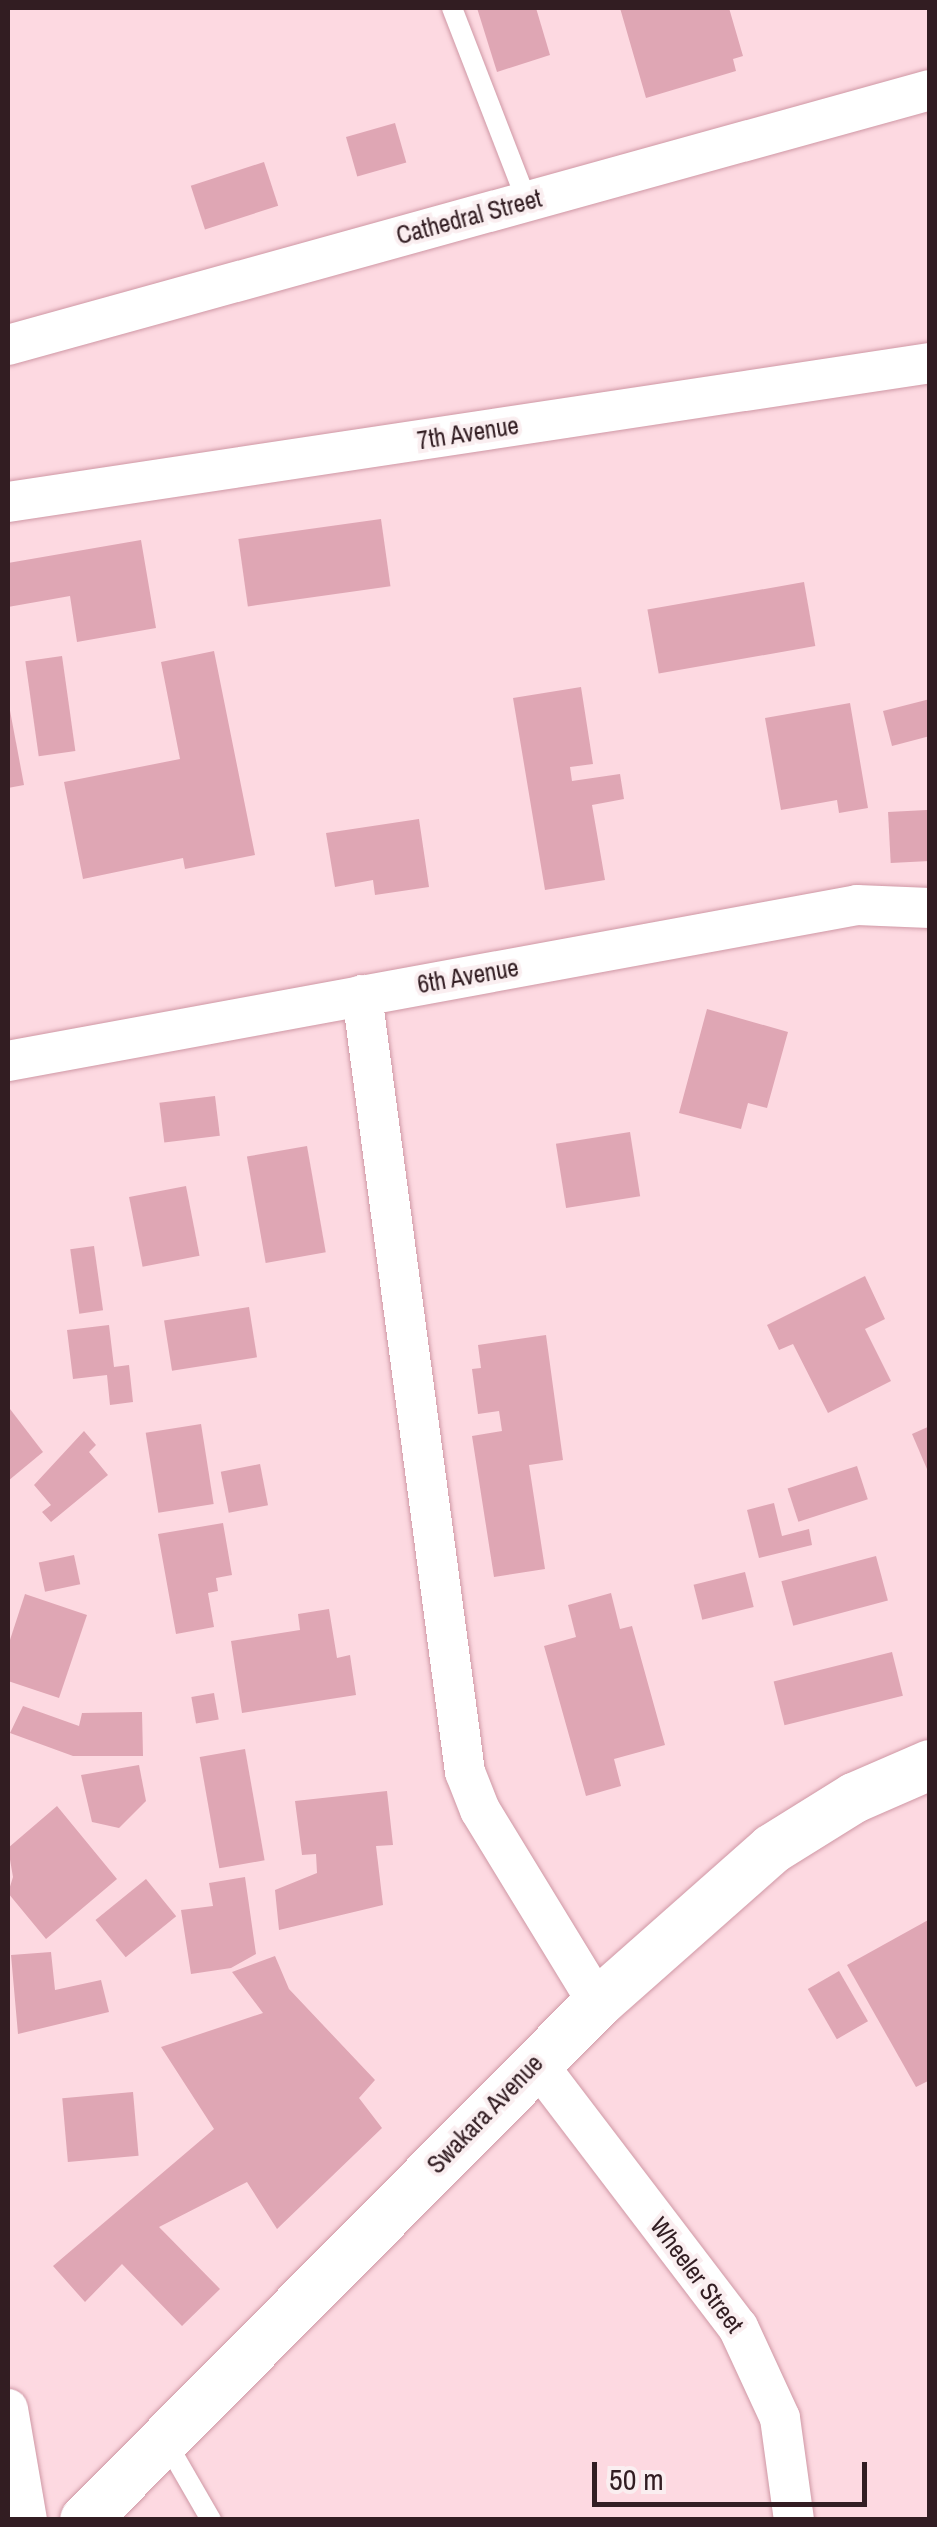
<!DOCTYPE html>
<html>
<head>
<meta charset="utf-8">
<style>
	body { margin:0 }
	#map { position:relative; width:937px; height:2527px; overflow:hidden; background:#fdd9e1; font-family:"Archivo Narrow",sans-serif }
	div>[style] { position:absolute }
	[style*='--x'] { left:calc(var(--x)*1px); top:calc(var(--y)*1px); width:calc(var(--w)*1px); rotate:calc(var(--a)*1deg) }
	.building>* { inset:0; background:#dfa6b4; transform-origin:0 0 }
	.roads { filter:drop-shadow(0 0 2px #cf98a5) drop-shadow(0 0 2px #cf98a5) }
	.service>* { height:20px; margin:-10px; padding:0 10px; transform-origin:10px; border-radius:10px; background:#fff }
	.minor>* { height:40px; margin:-20px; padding:0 20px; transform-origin:20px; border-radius:20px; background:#fff }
	.tertiary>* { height:50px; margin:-25px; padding:0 25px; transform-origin:25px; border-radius:25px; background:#fff }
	span { translate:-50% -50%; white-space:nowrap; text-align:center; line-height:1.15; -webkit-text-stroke:8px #faeef0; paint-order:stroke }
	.street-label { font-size:25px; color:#321d22 }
	.frame { position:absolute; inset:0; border:10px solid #321d22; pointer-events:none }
	.scale { position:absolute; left:592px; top:2462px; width:275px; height:45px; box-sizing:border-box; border:5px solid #321d22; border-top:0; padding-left:12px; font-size:30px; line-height:35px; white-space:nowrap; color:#321d22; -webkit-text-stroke:8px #faeef0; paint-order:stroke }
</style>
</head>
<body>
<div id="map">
	<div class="building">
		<div style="clip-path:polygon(477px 8px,536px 8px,550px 55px,497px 72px)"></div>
		<div style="clip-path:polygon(620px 8px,729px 8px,743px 56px,733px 59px,736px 71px,646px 98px)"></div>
		<div style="left:395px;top:123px;width:41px;height:51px;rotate:74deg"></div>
		<div style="left:264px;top:162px;width:46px;height:77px;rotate:72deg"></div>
		<div style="left:381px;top:519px;width:68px;height:144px;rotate:82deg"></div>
		<div style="clip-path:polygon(141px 540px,156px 628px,77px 642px,70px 596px,8px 607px,8px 563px)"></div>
		<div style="left:804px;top:582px;width:65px;height:159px;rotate:80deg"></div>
		<div style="clip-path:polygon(214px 651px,255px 855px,185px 869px,183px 858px,83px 879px,64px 782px,180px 759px,161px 662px)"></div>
		<div style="left:62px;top:656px;width:96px;height:37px;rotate:82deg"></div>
		<div style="clip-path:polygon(581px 687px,593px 764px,570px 767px,572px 781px,620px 774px,624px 799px,592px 805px,605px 880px,545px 890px,513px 698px)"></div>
		<div style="clip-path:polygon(930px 699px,930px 736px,892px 746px,883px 711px)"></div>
		<div style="clip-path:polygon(8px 700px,24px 785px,8px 788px)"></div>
		<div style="clip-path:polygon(850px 703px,868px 808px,839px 813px,837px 800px,781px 810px,765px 718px)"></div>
		<div style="left:927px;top:810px;width:51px;height:39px;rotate:87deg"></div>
		<div style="clip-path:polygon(419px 819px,429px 887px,375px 895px,373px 880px,335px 887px,326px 833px)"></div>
		<div style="clip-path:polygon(707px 1009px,788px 1032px,767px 1108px,748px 1103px,741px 1129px,679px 1113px)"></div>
		<div style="left:215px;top:1096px;width:40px;height:56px;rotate:83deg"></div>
		<div style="left:630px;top:1132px;width:65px;height:75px;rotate:81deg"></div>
		<div style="left:307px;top:1146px;width:108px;height:61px;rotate:80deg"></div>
		<div style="left:186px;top:1186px;width:71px;height:58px;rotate:79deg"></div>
		<div style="left:94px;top:1246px;width:65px;height:24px;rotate:82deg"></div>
		<div style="clip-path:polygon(865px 1276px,885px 1319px,865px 1329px,891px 1381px,828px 1413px,793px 1344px,779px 1350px,767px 1325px)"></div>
		<div style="left:249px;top:1307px;width:51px;height:86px;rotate:81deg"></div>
		<div style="clip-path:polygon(109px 1325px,114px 1367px,129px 1365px,133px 1402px,110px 1405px,107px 1375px,73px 1379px,67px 1330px)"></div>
		<div style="clip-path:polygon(546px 1335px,563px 1460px,529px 1465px,545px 1569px,494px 1577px,472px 1436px,502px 1431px,499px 1411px,478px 1414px,472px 1369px,481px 1368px,478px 1345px)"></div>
		<div style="clip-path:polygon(10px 1409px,43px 1452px,8px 1481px,8px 1411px)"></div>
		<div style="left:201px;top:1424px;width:81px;height:56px;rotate:81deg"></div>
		<div style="clip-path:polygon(930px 1426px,930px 1476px,912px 1434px)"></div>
		<div style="clip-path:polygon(84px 1431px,96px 1445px,89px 1452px,108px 1475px,51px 1522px,42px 1512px,51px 1505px,34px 1485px)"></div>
		<div style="left:260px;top:1464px;width:42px;height:40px;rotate:79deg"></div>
		<div style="left:857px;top:1466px;width:35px;height:73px;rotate:72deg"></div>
		<div style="clip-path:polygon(774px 1503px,782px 1536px,809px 1529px,812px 1545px,759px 1558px,747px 1510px)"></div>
		<div style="clip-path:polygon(223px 1523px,232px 1575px,216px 1578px,218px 1591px,208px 1593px,214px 1627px,176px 1634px,158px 1534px)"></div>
		<div style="left:74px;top:1555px;width:30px;height:36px;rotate:78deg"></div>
		<div style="left:876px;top:1556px;width:46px;height:98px;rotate:75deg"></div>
		<div style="left:745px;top:1572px;width:36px;height:53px;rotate:76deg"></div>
		<div style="clip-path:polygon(611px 1593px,620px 1629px,632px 1626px,665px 1745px,614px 1759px,621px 1786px,586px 1796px,544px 1646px,576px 1637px,568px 1605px)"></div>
		<div style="clip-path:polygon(25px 1594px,87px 1615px,59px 1698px,8px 1681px,8px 1646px)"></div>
		<div style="clip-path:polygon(329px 1609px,337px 1658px,350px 1655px,356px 1695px,242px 1713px,231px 1641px,300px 1630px,298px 1614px)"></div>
		<div style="left:892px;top:1652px;width:45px;height:122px;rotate:76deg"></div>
		<div style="left:214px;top:1693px;width:27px;height:23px;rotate:80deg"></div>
		<div style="clip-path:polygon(23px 1706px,79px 1726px,82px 1713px,142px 1712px,143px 1756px,73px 1756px,10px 1733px)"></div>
		<div style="left:245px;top:1749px;width:113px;height:46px;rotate:80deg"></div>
		<div style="clip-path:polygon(139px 1765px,146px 1801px,119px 1828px,92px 1822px,81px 1775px)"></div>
		<div style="clip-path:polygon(387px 1791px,393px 1845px,376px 1846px,383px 1905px,279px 1930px,275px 1890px,317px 1873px,316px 1854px,302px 1855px,295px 1801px)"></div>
		<div style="clip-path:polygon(57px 1806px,117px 1879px,46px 1939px,8px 1893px,13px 1877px,8px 1848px)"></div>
		<div style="clip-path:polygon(245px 1877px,256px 1954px,231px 1968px,191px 1974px,181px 1910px,213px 1906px,209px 1883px)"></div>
		<div style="left:146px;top:1879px;width:48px;height:65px;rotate:51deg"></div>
		<div style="clip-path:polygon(930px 1919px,930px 2080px,916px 2087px,847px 1965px)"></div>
		<div style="clip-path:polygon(51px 1952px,55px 1990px,101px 1980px,109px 2012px,18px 2034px,11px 1955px)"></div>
		<div style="clip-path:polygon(275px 1956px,289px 1989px,375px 2080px,359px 2098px,382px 2128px,277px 2229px,247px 2182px,159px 2227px,220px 2289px,182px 2326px,122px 2264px,85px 2302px,53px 2266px,214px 2129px,161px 2047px,263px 2013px,232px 1972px)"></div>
		<div style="left:839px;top:1971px;width:58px;height:36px;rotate:60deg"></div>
		<div style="left:133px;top:2092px;width:64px;height:71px;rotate:85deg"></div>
	</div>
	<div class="roads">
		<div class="service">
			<div style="--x:452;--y:8;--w:207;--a:68.8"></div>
			<div style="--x:166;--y:2442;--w:90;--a:60"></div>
		</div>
		<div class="minor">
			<div style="--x:8;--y:345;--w:957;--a:-15.46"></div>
			<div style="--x:8;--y:502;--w:932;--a:-8.57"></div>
			<div style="--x:362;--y:995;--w:784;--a:82.45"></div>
			<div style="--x:465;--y:1772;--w:41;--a:68.5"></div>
			<div style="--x:480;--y:1810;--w:226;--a:58.6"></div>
			<div style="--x:8;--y:1061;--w:863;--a:-10.41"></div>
			<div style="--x:857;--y:905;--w:73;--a:2.4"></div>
			<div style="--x:535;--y:2061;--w:335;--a:52.7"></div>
			<div style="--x:738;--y:2327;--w:100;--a:65.2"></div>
			<div style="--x:780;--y:2418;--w:103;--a:82.2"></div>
			<div style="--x:8;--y:2409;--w:113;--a:80.3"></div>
		</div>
		<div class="tertiary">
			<div style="--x:85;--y:2520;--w:728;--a:-45.22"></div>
			<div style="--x:598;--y:2003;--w:232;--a:-41.5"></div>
			<div style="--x:772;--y:1849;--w:97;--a:-31.9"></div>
			<div style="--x:854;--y:1798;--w:83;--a:-23.5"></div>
		</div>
	</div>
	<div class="street-label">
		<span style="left:469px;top:217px;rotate:-15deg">Cathedral Street</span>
		<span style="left:468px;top:433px;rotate:-9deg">7th Avenue</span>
		<span style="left:468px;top:976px;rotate:-10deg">6th Avenue</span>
		<span style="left:485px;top:2114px;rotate:-46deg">Swakara Avenue</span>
		<span style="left:697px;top:2275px;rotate:53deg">Wheeler Street</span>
	</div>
	<div class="frame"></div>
	<div class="scale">50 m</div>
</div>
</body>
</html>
